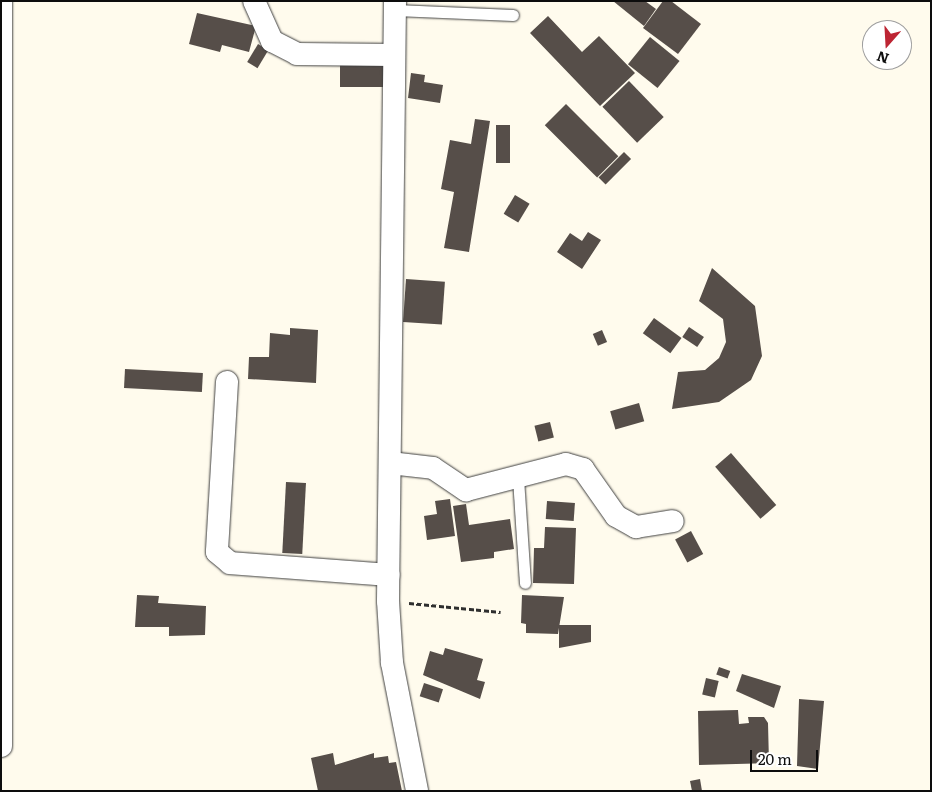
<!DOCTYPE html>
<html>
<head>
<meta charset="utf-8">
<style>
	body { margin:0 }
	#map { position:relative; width:932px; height:792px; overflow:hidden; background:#fffbed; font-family:Literata,serif }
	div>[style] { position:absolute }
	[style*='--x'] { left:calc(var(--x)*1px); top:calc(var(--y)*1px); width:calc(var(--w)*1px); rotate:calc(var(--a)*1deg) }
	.building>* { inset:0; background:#564e49; transform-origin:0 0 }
	.path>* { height:3px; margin-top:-1.5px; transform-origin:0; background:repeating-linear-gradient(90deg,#2f2f2f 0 5px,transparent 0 7.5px) }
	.roads { filter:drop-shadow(0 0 1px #404040) drop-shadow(0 0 1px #404040) }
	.service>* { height:11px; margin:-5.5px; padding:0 5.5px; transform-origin:5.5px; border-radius:5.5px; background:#fff }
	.minor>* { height:22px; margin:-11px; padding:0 11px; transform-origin:11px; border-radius:11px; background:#fff }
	span { translate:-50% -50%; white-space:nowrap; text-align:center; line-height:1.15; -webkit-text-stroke:5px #fff; paint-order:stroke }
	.frame { position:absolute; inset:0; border:2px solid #0d0d0d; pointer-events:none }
	.north { position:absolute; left:862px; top:20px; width:50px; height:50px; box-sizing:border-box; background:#fff; border:1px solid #9e9e9e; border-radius:50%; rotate:199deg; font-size:14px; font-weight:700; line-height:20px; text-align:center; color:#0d0d0d }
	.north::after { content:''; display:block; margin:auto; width:18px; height:22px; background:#bd2533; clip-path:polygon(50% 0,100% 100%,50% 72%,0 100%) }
	.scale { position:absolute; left:750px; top:750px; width:68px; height:22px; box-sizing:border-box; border:2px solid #0d0d0d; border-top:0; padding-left:6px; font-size:15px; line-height:18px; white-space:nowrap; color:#0d0d0d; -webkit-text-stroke:4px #fff; paint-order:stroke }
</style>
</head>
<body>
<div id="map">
	<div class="building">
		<div style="clip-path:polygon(613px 1px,645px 1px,656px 9px,644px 26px)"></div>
		<div style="clip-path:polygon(663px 1px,671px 1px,701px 24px,678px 54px,643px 28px)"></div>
		<div style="clip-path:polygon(197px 13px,256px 26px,249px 52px,222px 45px,220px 52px,189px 44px)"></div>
		<div style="clip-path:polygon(548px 16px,582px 52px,599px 36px,635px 73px,600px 106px,530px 33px)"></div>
		<div style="left:650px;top:37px;width:38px;height:35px;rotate:39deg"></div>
		<div style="left:258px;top:44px;width:12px;height:21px;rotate:31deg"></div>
		<div style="left:340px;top:65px;width:45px;height:22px"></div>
		<div style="clip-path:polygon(411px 73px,425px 75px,424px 82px,443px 85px,440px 103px,408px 98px)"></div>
		<div style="left:629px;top:81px;width:50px;height:37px;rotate:46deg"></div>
		<div style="left:566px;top:104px;width:74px;height:30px;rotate:45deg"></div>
		<div style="clip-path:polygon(475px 119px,490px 121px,469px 252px,444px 248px,454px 192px,441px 189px,450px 140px,471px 144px)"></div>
		<div style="left:496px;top:125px;width:14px;height:38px"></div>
		<div style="left:624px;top:152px;width:10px;height:36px;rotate:45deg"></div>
		<div style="left:515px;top:195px;width:17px;height:22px;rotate:31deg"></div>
		<div style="clip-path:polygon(588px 232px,601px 240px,582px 269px,557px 252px,570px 233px,582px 241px)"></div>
		<div style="clip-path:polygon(712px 268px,755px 306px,762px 356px,751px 380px,719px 402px,672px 409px,678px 372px,705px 370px,719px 358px,726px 342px,723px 319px,699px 301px)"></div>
		<div style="left:406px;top:279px;width:39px;height:43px;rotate:4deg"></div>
		<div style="left:654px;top:318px;width:34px;height:19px;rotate:36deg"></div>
		<div style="left:689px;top:327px;width:18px;height:12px;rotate:34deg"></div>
		<div style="clip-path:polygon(290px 328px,318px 330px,316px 383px,248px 379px,249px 357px,269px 357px,270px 333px,290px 335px)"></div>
		<div style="left:602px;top:330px;width:13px;height:10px;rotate:67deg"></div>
		<div style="left:125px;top:369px;width:78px;height:19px;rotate:3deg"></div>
		<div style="left:639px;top:403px;width:19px;height:30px;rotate:74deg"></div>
		<div style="left:550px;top:422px;width:16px;height:16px;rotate:76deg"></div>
		<div style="left:731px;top:453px;width:69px;height:21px;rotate:49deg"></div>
		<div style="left:286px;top:482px;width:20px;height:71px;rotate:3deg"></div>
		<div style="clip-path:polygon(450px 499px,455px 536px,427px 540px,424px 516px,437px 514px,435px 501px)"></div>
		<div style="left:547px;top:501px;width:28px;height:18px;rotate:4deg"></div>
		<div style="clip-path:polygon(466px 504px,469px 525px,510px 519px,514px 549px,494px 552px,494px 558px,461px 562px,453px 506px)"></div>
		<div style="clip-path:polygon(545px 527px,576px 528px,574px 584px,533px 583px,534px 548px,544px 548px)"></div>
		<div style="left:691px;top:531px;width:26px;height:18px;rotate:62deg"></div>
		<div style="clip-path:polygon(137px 595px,159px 596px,158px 603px,206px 606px,205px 635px,169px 636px,169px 627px,135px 627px)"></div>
		<div style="clip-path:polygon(522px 595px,564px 597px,558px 634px,526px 633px,526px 624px,521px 623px)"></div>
		<div style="clip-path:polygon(559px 625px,591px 625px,591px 642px,559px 648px)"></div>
		<div style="clip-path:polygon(445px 648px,483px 659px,477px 680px,485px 682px,480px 699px,423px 675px,430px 651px,443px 655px)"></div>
		<div style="left:719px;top:667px;width:12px;height:8px;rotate:20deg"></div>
		<div style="clip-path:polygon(742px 674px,781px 686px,774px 708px,736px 691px)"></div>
		<div style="left:706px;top:678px;width:13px;height:17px;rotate:13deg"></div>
		<div style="left:424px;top:683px;width:20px;height:14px;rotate:18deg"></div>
		<div style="clip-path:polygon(799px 699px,824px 701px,818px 769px,797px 766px)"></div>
		<div style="clip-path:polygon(738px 710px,739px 724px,749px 723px,748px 717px,764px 717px,768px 723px,769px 763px,699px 765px,698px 711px)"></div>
		<div style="clip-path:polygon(333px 753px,335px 765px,374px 753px,374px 758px,388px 756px,389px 763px,396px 762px,402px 791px,318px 791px,311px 758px)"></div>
		<div style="clip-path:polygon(700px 779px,702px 791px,692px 791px,690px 781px)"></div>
	</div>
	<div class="path">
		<div style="--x:409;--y:603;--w:92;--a:5.6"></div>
	</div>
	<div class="roads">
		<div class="service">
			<div style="--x:395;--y:10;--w:118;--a:2.4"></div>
			<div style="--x:518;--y:478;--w:105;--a:86.2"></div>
		</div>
		<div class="minor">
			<div style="--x:254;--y:1;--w:44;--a:65.8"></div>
			<div style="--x:272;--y:41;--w:28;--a:27"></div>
			<div style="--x:297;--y:54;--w:97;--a:0.6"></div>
			<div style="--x:395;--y:1;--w:600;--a:90.67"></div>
			<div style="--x:388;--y:601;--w:62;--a:86.3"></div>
			<div style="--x:392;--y:663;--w:130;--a:78.9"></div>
			<div style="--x:227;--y:382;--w:170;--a:93.4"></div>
			<div style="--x:217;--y:552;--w:17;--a:40"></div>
			<div style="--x:230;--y:563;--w:159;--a:4.3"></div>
			<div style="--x:390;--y:463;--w:43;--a:6.6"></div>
			<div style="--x:433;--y:468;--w:40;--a:34"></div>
			<div style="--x:466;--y:490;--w:103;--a:-14.6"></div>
			<div style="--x:566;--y:464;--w:18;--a:16"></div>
			<div style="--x:583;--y:469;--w:57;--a:54.9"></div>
			<div style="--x:616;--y:516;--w:23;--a:29"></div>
			<div style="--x:636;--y:527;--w:37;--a:-9"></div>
			<div style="--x:1;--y:746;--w:745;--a:-90"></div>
		</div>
	</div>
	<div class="frame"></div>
	<div class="north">N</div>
	<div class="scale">20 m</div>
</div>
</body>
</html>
